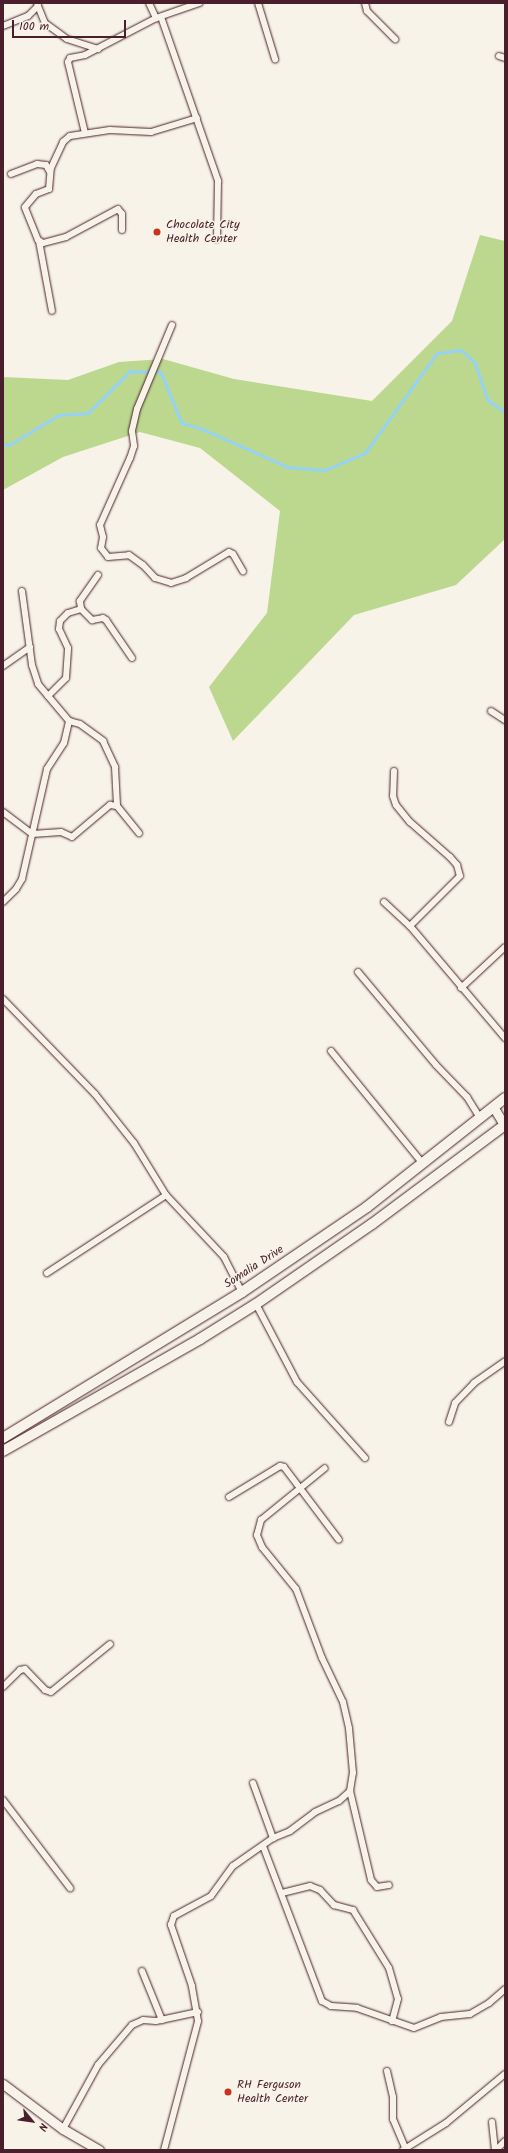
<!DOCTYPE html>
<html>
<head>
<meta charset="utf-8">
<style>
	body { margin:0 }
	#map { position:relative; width:508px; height:2153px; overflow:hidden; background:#f7f3e8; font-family:Kalam,sans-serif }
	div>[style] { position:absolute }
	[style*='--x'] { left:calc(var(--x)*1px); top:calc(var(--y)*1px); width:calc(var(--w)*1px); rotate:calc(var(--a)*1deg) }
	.green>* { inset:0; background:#bcd78e }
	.stream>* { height:2.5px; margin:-1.25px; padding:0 1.25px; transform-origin:1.25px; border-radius:1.25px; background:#95d3f6 }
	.roads { filter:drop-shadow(0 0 1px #4a1f2b) drop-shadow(0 0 1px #4a1f2b) }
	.street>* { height:6px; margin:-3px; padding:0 3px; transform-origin:3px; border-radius:3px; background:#f7f3e8 }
	.secondary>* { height:9px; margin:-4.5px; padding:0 4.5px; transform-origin:4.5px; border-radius:4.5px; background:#f7f3e8 }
	.primary>* { height:10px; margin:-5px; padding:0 5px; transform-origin:5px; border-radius:5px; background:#f7f3e8 }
	.dots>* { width:11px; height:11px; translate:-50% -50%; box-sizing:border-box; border:2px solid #f7f3e8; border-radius:50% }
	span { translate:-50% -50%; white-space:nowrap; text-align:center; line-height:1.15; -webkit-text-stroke:3px #f7f3e8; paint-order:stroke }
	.poi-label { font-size:12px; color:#4a1f2b }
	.left { translate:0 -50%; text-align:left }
	.street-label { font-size:12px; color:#4a1f2b }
	.frame { position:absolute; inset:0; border:4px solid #4a1f2b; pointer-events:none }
	.north { position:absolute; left:12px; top:2101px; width:40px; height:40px; -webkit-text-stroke:3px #f7f3e8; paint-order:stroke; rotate:119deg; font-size:11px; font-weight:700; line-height:16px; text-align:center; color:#4a1f2b }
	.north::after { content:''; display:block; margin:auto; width:14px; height:18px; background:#4a1f2b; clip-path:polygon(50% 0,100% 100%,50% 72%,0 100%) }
	.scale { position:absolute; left:12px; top:20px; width:114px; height:18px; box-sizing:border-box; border:2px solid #4a1f2b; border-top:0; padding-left:5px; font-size:12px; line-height:14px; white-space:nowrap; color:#4a1f2b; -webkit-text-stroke:3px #f7f3e8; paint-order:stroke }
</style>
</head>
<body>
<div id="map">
	<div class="green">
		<div style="clip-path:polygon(480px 235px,505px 241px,505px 539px,456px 585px,354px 615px,233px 741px,209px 687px,267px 613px,280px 511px,200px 448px,140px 432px,63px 457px,3px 490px,3px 377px,68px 380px,119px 362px,163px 359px,234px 379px,372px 401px,452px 321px)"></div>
	</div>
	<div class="stream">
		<div style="--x:3;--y:444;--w:6;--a:9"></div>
		<div style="--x:9;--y:445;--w:58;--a:-31"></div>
		<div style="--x:59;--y:415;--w:29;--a:-4"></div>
		<div style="--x:88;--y:413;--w:59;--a:-45"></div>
		<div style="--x:130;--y:371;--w:31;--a:2"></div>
		<div style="--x:161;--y:372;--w:55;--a:67.6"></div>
		<div style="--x:182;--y:423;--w:19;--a:16"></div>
		<div style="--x:200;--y:428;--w:96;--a:23.9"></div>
		<div style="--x:288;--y:467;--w:37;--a:5"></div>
		<div style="--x:325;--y:470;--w:43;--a:-23"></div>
		<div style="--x:365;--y:453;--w:123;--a:-54.2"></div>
		<div style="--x:437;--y:353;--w:24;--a:-7"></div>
		<div style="--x:461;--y:350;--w:18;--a:41"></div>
		<div style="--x:475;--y:362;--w:40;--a:71.1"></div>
		<div style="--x:488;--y:400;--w:21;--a:35"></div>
	</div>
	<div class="roads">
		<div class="street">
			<div style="--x:149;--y:3;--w:17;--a:65"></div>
			<div style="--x:258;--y:3;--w:59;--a:73.1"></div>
			<div style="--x:365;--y:3;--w:8;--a:76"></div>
			<div style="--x:367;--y:11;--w:40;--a:45"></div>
			<div style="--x:38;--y:6;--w:18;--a:68"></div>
			<div style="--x:45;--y:23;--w:27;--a:36"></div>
			<div style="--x:67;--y:39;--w:33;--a:18"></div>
			<div style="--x:161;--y:17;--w:174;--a:70.8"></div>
			<div style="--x:218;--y:181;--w:58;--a:91"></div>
			<div style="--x:3;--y:26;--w:27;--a:-22"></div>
			<div style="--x:28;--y:16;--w:14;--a:-45"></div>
			<div style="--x:38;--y:6;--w:3;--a:-108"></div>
			<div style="--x:499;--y:56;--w:6;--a:18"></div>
			<div style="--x:85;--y:133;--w:73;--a:-103.5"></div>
			<div style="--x:68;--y:62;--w:4;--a:-63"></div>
			<div style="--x:70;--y:58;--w:15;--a:-11"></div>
			<div style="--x:85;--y:55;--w:80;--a:-27.5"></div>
			<div style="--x:156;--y:18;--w:46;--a:-19.2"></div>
			<div style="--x:11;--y:174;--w:28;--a:-21"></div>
			<div style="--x:37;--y:164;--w:9;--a:6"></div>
			<div style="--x:46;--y:165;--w:8;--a:60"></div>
			<div style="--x:122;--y:230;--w:16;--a:-90"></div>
			<div style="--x:122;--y:214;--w:6;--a:-129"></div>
			<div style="--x:118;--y:209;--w:59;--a:151.7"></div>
			<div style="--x:66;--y:237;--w:24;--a:165"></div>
			<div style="--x:43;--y:243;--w:6;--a:-149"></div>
			<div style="--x:38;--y:240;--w:35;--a:-112"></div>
			<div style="--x:25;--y:207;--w:17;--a:-50"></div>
			<div style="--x:36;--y:194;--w:14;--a:-21"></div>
			<div style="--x:49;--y:189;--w:21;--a:-85"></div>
			<div style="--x:51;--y:168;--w:29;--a:-65"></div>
			<div style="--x:63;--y:142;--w:9;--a:-41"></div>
			<div style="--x:70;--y:136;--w:40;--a:-8.5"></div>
			<div style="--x:110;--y:130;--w:41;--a:2.8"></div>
			<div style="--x:151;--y:132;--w:48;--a:-16.9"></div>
			<div style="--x:39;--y:241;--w:71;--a:79.5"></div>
			<div style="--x:172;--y:325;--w:91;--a:112.6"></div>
			<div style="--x:137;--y:409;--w:23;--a:103"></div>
			<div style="--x:132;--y:431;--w:15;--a:82"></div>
			<div style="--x:134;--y:446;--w:13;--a:108"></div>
			<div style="--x:130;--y:458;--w:73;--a:114.1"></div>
			<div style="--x:100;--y:525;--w:12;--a:76"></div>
			<div style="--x:103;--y:537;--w:11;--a:100"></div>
			<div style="--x:101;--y:548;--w:11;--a:52"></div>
			<div style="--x:108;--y:557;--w:21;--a:-5"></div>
			<div style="--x:129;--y:555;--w:17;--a:36"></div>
			<div style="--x:143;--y:565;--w:18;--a:47"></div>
			<div style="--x:155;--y:578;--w:17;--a:17"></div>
			<div style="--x:171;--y:583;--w:16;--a:-18"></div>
			<div style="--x:186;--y:578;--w:50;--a:-31.2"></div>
			<div style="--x:229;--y:552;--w:4;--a:27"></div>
			<div style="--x:233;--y:554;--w:20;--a:60"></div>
			<div style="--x:98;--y:575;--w:32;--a:125"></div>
			<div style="--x:80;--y:601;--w:8;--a:83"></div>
			<div style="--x:81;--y:609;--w:16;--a:45"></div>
			<div style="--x:92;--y:620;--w:11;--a:-10"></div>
			<div style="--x:103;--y:618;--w:4;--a:34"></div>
			<div style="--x:106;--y:620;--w:46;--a:55.6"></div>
			<div style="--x:22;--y:591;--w:75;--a:82.3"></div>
			<div style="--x:32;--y:665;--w:20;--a:72"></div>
			<div style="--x:38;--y:684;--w:48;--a:50"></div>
			<div style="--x:69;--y:721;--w:11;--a:15"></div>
			<div style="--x:80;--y:724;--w:29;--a:36"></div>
			<div style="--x:103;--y:741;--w:29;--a:65"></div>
			<div style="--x:115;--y:767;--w:39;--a:87"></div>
			<div style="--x:3;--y:666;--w:33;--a:-35"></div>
			<div style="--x:48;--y:696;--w:25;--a:-45"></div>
			<div style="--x:66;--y:678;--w:30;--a:-86"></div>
			<div style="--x:68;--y:648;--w:21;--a:-115"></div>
			<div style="--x:59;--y:629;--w:8;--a:-83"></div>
			<div style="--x:60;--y:621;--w:11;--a:-45"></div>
			<div style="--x:68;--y:613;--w:14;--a:-17"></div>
			<div style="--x:491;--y:711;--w:17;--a:33"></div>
			<div style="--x:394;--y:771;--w:25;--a:92"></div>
			<div style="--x:393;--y:796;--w:9;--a:72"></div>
			<div style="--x:396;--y:805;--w:22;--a:51"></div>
			<div style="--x:410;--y:822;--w:53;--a:41.2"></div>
			<div style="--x:450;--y:857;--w:11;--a:49"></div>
			<div style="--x:457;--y:865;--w:11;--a:75"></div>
			<div style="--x:460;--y:876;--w:71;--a:135"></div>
			<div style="--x:3;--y:812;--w:36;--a:37"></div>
			<div style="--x:32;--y:834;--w:29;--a:-4"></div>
			<div style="--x:61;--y:832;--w:12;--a:24"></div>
			<div style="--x:72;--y:837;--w:50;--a:-40.1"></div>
			<div style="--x:110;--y:805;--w:7;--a:8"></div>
			<div style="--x:117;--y:806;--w:35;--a:51"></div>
			<div style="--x:3;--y:902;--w:18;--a:-45"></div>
			<div style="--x:16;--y:889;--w:12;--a:-59"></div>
			<div style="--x:22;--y:879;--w:113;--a:-77.2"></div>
			<div style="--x:47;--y:769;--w:31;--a:-57"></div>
			<div style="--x:64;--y:743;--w:23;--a:-77"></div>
			<div style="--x:384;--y:902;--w:35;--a:43"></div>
			<div style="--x:410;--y:926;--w:147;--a:49.7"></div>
			<div style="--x:358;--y:972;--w:121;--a:50"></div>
			<div style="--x:436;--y:1065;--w:45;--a:45.9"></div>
			<div style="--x:467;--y:1097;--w:26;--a:58"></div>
			<div style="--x:461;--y:988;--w:60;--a:-43"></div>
			<div style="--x:3;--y:999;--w:132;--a:45.9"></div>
			<div style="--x:95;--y:1094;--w:63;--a:51.5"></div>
			<div style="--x:134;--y:1143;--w:61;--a:58.4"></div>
			<div style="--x:166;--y:1195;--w:85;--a:46.9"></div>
			<div style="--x:224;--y:1257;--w:39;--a:63"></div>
			<div style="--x:331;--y:1051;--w:146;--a:50.8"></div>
			<div style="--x:47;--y:1273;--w:142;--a:-33.2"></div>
			<div style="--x:256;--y:1304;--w:88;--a:62.3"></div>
			<div style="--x:297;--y:1382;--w:102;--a:48.2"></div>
			<div style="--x:449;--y:1422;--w:20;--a:-72"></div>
			<div style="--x:455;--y:1403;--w:28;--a:-46"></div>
			<div style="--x:474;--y:1383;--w:38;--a:-35"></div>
			<div style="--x:229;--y:1497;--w:60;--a:-31.3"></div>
			<div style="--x:280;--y:1466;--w:4;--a:14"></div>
			<div style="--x:284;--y:1467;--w:91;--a:53"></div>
			<div style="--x:3;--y:1687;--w:24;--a:-45"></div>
			<div style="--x:20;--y:1670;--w:5;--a:-11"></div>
			<div style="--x:25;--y:1669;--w:29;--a:46"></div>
			<div style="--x:45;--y:1690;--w:6;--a:18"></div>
			<div style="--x:51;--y:1692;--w:76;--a:-39.1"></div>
			<div style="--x:253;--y:1783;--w:59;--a:70"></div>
			<div style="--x:350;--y:1791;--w:91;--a:76.7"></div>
			<div style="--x:371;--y:1880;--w:9;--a:49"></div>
			<div style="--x:377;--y:1887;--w:12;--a:-9"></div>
			<div style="--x:3;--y:1800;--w:111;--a:52.7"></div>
			<div style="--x:263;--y:1846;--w:166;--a:69.2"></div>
			<div style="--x:322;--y:2001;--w:10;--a:29"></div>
			<div style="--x:331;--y:2006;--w:26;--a:4"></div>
			<div style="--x:357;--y:2008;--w:60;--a:19.3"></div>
			<div style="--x:414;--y:2028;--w:29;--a:-22"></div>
			<div style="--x:441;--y:2017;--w:29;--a:-6"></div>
			<div style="--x:470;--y:2014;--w:22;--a:-30"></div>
			<div style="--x:489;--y:2003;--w:21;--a:-41"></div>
			<div style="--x:282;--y:1893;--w:29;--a:-14"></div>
			<div style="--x:310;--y:1886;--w:11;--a:22"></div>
			<div style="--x:320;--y:1890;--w:21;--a:47"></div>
			<div style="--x:334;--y:1905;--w:20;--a:15"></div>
			<div style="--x:353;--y:1910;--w:68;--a:58.2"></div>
			<div style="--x:389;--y:1968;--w:32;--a:74"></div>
			<div style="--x:398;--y:1999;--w:23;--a:105"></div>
			<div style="--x:142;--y:1971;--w:53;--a:67.8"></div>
			<div style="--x:387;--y:2071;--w:27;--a:77"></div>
			<div style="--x:393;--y:2097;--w:22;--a:90"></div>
			<div style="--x:393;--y:2119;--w:34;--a:67"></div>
			<div style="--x:492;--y:2122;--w:28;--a:84"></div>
			<div style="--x:63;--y:2129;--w:73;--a:-61.3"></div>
			<div style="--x:98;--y:2065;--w:52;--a:-49.6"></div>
			<div style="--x:132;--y:2025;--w:12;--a:-24"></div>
			<div style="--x:143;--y:2020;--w:13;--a:4"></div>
			<div style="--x:156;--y:2021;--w:43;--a:-12.1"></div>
			<div style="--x:164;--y:2150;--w:133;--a:-75.2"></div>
			<div style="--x:198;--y:2021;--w:36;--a:-100"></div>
			<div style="--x:192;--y:1986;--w:65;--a:-109"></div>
			<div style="--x:171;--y:1925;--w:9;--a:-72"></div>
			<div style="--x:174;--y:1916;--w:42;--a:-28.4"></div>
			<div style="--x:211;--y:1896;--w:37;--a:-54"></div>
			<div style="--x:233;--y:1866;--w:49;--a:-35"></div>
			<div style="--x:273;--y:1838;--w:18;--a:-22"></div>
			<div style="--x:290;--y:1831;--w:31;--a:-37"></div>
			<div style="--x:315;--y:1812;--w:26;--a:-25"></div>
			<div style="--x:339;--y:1801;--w:15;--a:-42"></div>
			<div style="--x:350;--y:1791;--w:18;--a:-81"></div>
			<div style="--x:353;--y:1773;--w:45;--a:-95.1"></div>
			<div style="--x:349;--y:1728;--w:27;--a:-103"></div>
			<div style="--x:343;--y:1702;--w:49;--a:-115.5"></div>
			<div style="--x:322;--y:1658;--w:74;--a:-110.6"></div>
			<div style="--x:296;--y:1589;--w:54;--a:-129"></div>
			<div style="--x:262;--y:1547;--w:13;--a:-113"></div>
			<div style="--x:257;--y:1535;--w:16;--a:-75"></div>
			<div style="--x:261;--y:1520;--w:82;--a:-39.1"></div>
			<div style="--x:403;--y:2150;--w:51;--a:-32.1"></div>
			<div style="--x:446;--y:2123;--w:77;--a:-39.7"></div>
			<div style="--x:496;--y:2150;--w:13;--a:-45"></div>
		</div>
		<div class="secondary">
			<div style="--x:494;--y:1108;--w:21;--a:59"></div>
			<div style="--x:3;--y:2084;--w:75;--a:36.9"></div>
			<div style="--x:63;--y:2129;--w:42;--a:30.3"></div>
		</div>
		<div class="primary">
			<div style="--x:3;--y:1438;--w:280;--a:-31.4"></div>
			<div style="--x:242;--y:1292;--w:151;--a:-34.2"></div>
			<div style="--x:367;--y:1207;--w:176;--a:-38.3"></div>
			<div style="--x:3;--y:1451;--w:227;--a:-29.6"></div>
			<div style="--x:200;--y:1339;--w:66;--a:-32"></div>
			<div style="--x:256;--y:1304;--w:141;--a:-34.6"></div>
			<div style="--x:372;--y:1224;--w:166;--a:-36.7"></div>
		</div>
	</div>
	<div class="dots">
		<div style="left:157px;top:232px;background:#c8321e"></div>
		<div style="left:228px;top:2092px;background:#c8321e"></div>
	</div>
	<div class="poi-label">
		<span class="left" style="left:166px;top:232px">Chocolate City<br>Health Center</span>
		<span class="left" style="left:237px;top:2092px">RH Ferguson<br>Health Center</span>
	</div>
	<div class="street-label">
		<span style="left:254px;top:1267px;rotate:-33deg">Somalia Drive</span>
	</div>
	<div class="frame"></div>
	<div class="north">N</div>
	<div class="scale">100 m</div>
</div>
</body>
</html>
